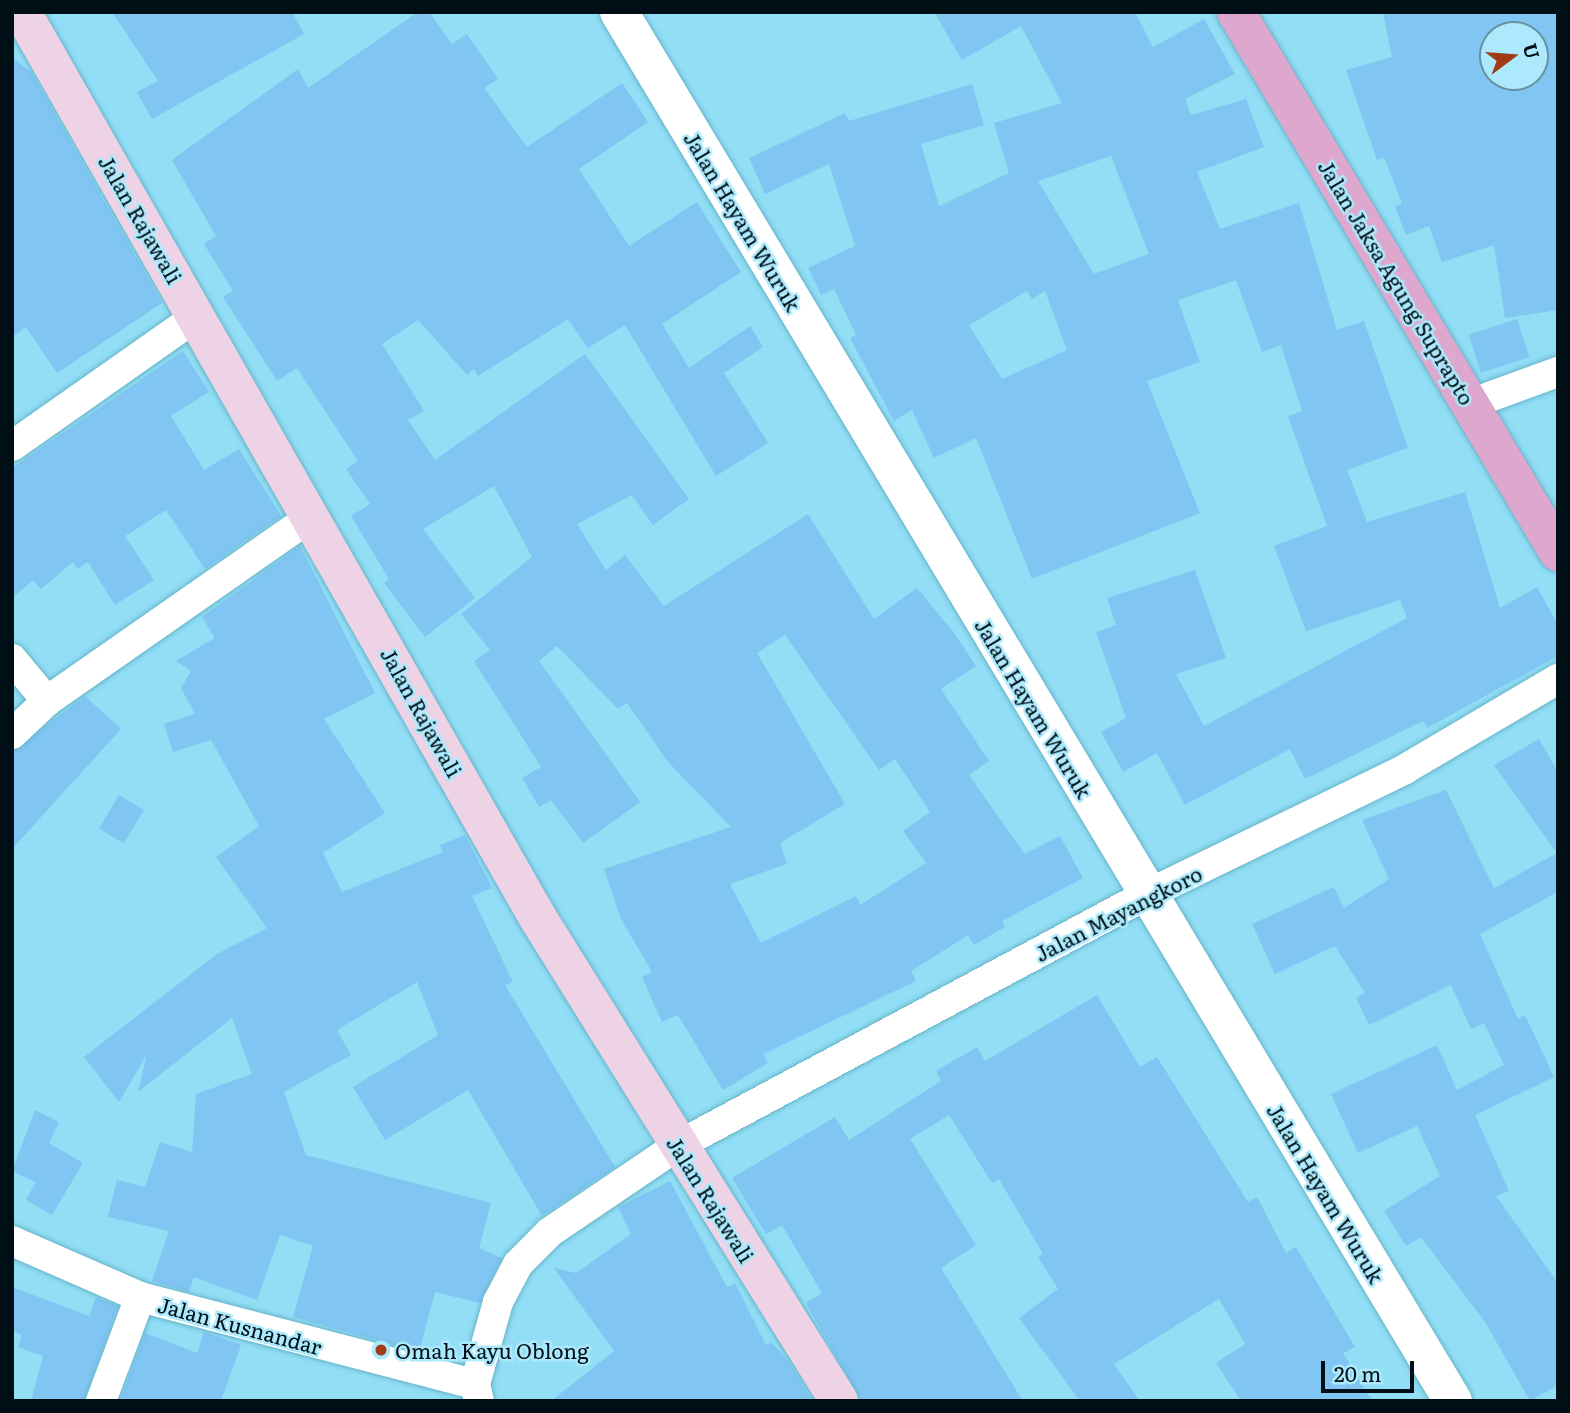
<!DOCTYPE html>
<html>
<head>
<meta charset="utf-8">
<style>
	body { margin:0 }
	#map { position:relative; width:1570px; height:1413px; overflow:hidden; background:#91def5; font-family:Literata,serif }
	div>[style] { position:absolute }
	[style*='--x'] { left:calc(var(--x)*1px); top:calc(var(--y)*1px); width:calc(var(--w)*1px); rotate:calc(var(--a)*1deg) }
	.building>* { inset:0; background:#81c5f3; transform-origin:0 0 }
	.roads { filter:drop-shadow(0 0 2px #67b4ca) drop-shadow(0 0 2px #67b4ca) }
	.minor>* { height:30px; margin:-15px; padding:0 15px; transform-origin:15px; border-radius:15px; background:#fff }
	.tertiary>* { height:38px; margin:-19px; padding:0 19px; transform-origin:19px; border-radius:19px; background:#fff }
	.secondary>* { height:38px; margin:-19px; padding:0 19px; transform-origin:19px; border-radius:19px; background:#eed3e6 }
	.primary>* { height:38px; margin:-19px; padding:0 19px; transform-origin:19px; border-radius:19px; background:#dda7ce }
	.dots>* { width:19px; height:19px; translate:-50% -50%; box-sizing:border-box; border:4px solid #ade9fc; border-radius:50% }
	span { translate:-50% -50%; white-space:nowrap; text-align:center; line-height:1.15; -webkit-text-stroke:5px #ade9fc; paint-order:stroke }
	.street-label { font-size:21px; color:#000f15 }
	.poi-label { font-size:21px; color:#000f15 }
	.left { translate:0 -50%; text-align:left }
	.frame { position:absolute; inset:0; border:14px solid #000f15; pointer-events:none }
	.north { position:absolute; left:1479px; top:21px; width:70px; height:70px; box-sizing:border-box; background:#ade9fc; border:2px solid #6892a0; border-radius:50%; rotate:74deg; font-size:19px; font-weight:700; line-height:28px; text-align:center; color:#000f15 }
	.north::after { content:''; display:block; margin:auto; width:24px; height:32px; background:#a13b16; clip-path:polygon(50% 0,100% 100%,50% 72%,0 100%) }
	.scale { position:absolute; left:1321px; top:1361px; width:93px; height:32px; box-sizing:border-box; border:4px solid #000f15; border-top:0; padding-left:9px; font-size:21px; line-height:24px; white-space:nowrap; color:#000f15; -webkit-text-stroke:5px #ade9fc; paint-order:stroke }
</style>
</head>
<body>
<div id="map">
	<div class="building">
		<div style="clip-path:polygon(112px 12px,292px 12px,304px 34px,152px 119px,137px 92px,158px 81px)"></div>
		<div style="clip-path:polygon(evenodd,418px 12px,429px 12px,452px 44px,467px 34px,498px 79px,484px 88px,527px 147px,622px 83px,648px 122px,579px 169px,629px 246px,697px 202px,741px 272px,662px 324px,689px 368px,750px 326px,763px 347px,724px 373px,768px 443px,716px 476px,625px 325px,588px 348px,568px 319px,478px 376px,474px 369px,467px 375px,418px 320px,382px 344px,424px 411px,408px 420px,435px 460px,585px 354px,689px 499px,653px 525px,632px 495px,577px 524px,606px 570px,625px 555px,664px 606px,808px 514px,874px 619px,917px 588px,954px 633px,976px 666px,941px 689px,989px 761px,969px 775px,1025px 854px,1060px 836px,1083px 878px,1002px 921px,1005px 927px,974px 945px,968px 935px,911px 971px,916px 981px,763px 1054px,768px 1063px,723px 1090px,678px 1015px,662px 1022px,642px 977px,652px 972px,621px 919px,604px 869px,731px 827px,668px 762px,627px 703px,618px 709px,557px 646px,539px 661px,640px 802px,583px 843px,551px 800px,539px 807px,522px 778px,541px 767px,474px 661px,490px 650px,461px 614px,532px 557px,494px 486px,423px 529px,475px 598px,425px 637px,384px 583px,389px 579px,351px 516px,370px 504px,346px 469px,358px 461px,297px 368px,277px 381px,223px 297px,233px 291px,204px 244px,216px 236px,172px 160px,298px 69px,308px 88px,418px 12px,785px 635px,879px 770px,895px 759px,930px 812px,903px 831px,926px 863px,860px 905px,856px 896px,761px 943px,730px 884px,787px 864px,780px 843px,845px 804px,757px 653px,785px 635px)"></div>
		<div style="clip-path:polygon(evenodd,934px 12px,1135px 12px,1153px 47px,1204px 19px,1235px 74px,1185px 99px,1191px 115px,1246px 99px,1264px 147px,1197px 172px,1220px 229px,1299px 203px,1337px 330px,1364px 321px,1408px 448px,1347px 470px,1367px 522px,1465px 492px,1500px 608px,1537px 587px,1558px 625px,1558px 656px,1427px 728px,1423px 721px,1305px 779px,1290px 749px,1185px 805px,1157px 753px,1123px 772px,1101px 732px,1126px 718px,1096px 632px,1116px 625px,1107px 598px,1195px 570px,1226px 658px,1176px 674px,1204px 726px,1407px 618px,1400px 600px,1306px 631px,1274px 546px,1327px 526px,1288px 416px,1302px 411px,1281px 345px,1262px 352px,1236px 280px,1178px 300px,1200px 362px,1147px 381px,1200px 513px,1032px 579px,976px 438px,934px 458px,912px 410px,894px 421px,850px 338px,856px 335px,834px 289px,821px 295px,808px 268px,855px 246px,829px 164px,765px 194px,749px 158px,845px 113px,849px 121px,972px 84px,984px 125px,921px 144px,939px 206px,1009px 173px,994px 123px,1062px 103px,1021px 26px,962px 60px,934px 12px,1111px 156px,1149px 254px,1094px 274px,1038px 181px,1111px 156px,934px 12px,1027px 291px,1032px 299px,1045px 291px,1067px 350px,1002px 379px,969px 325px,1027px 291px)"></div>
		<div style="clip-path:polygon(evenodd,1383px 12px,1558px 12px,1558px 310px,1505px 318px,1494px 245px,1442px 262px,1429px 226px,1406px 235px,1395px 206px,1402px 204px,1384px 157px,1377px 160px,1346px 70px,1392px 57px,1383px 12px,1493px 35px,1535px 35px,1535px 77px,1493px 77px,1493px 35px)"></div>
		<div style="clip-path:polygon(12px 57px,31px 72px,162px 303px,57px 373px,26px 327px,12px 337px)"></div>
		<div style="left:1517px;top:319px;width:40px;height:51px;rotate:72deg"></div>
		<div style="clip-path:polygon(183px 351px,209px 392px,171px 416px,204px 470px,239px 449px,281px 516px,205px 569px,166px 510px,125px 536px,154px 580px,115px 605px,88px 562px,77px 569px,73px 562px,41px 589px,33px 580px,12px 598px,12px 468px)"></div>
		<div style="clip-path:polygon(300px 546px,375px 693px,324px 719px,385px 813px,323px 853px,342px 892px,443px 852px,440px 845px,465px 835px,492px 888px,472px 896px,513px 982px,505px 985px,615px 1167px,542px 1216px,468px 1090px,385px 1140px,353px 1087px,438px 1035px,417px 982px,337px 1030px,351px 1055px,284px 1092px,306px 1155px,491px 1203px,479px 1248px,502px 1258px,480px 1303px,435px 1292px,419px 1352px,293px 1317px,313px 1246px,280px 1235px,257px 1300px,194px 1277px,189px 1292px,152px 1281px,169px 1231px,108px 1217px,117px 1180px,145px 1187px,160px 1142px,192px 1152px,196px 1094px,252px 1074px,232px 1018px,138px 1092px,147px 1054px,119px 1102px,84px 1057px,217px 954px,267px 928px,216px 857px,259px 826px,211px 740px,173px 752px,164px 724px,195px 714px,181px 688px,191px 671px,176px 661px,215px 638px,202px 617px)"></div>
		<div style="clip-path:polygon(85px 696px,121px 729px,12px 849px,12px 751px)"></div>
		<div style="clip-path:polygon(1539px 739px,1558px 772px,1558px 892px,1480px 934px,1518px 1019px,1525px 1015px,1554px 1077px,1475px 1115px,1509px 1191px,1496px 1196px,1558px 1283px,1558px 1385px,1530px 1401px,1485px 1322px,1421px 1237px,1406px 1246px,1384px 1211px,1440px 1176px,1417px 1126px,1358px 1153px,1331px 1094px,1437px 1045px,1457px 1090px,1504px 1065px,1484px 1023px,1471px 1029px,1451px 985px,1369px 1025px,1356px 998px,1365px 993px,1335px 946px,1275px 974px,1252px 924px,1334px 887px,1344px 908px,1389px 879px,1362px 820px,1446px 790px,1494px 888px,1557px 853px,1494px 765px)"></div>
		<div style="left:119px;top:795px;width:29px;height:39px;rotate:31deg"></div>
		<div style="clip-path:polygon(1097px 995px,1140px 1067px,1157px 1057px,1248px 1202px,1257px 1197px,1286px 1253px,1296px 1247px,1355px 1347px,1343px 1353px,1372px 1401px,1241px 1401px,1216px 1363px,1245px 1344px,1219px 1299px,1114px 1364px,1140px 1401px,1080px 1401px,1019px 1318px,1058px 1289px,1038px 1257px,1043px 1254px,999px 1179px,992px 1183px,949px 1115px,910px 1139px,976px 1245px,941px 1268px,1023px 1401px,861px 1401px,806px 1303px,822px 1293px,782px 1225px,766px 1234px,732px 1178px,835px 1117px,849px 1140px,941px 1081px,936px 1071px,977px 1047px,985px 1061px)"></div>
		<div style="clip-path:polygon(35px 1110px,59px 1122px,49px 1143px,83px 1163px,52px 1215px,26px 1200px,36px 1182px,12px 1171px)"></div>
		<div style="clip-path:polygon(670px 1181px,727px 1287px,735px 1283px,766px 1345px,771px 1342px,789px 1362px,813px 1401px,551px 1401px,614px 1351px,554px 1268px,576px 1273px,631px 1234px,618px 1207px)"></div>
		<div style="clip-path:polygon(12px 1287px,89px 1316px,96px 1297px,118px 1306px,84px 1401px,31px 1401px,43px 1356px,18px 1347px,22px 1335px,12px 1331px)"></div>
		<div style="clip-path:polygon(204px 1332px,241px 1345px,221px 1401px,120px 1401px,145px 1333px,197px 1353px)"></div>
	</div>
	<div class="roads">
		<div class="minor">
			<div style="--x:1470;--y:404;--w:94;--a:-20"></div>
			<div style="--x:12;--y:446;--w:226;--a:-35.1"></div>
			<div style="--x:12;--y:659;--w:55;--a:50.2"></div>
			<div style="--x:47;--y:701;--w:323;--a:-34.9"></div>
			<div style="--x:12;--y:734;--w:48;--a:-43.3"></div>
			<div style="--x:12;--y:1241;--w:140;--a:23.6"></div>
			<div style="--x:140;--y:1297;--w:346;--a:14.6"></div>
			<div style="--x:101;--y:1401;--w:111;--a:-69.4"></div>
			<div style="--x:479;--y:1401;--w:17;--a:-103"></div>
			<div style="--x:475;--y:1384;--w:85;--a:-74.3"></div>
			<div style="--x:498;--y:1302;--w:43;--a:-62.2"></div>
			<div style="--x:518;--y:1264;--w:45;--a:-45"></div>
			<div style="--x:550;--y:1232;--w:153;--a:-34.1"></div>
			<div style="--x:677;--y:1146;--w:532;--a:-28.15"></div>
			<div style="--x:1146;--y:895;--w:288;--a:-25.9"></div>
			<div style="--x:1405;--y:769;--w:178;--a:-30.5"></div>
		</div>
		<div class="tertiary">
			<div style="--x:619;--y:12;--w:1620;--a:59.02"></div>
		</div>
		<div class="secondary">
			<div style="--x:22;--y:12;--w:1043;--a:60.34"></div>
			<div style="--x:538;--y:918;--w:569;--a:58.07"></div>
		</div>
		<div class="primary">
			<div style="--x:1236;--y:12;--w:629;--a:59.19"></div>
		</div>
	</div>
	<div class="dots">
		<div style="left:381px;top:1350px;background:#a13b16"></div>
	</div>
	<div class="street-label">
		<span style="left:141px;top:219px;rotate:60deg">Jalan Rajawali</span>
		<span style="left:743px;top:221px;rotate:59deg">Jalan Hayam Wuruk</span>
		<span style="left:1397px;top:282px;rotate:59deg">Jalan Jaksa Agung Suprapto</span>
		<span style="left:1034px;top:708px;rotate:59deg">Jalan Hayam Wuruk</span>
		<span style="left:422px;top:712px;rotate:61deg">Jalan Rajawali</span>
		<span style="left:1118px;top:913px;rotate:-27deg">Jalan Mayangkoro</span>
		<span style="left:1326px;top:1193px;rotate:59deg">Jalan Hayam Wuruk</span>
		<span style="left:711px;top:1199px;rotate:58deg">Jalan Rajawali</span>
		<span style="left:240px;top:1325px;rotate:15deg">Jalan Kusnandar</span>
	</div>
	<div class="poi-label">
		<span class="left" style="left:395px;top:1350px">Omah Kayu Oblong</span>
	</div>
	<div class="frame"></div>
	<div class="north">U</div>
	<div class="scale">20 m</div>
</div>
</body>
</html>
